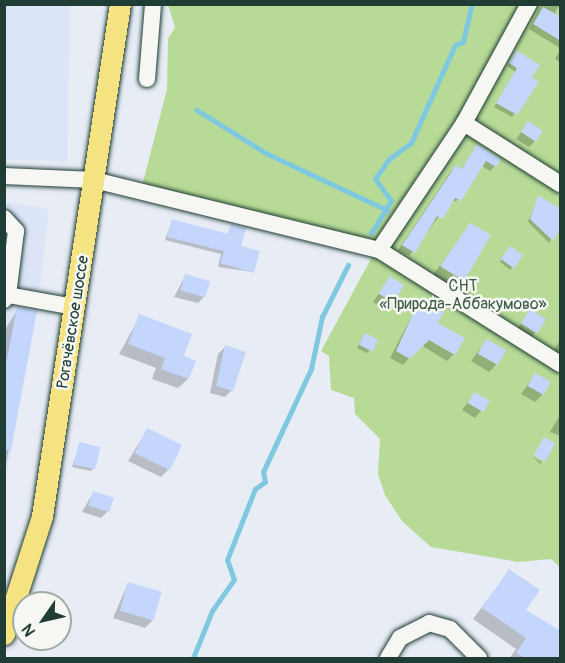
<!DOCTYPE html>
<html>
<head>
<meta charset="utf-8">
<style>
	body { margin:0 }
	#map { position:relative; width:565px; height:663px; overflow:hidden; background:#e7ecf5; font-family:Pangolin,sans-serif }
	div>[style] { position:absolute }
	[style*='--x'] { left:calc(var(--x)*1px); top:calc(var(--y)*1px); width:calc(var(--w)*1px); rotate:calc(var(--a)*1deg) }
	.built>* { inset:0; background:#dce5f7; transform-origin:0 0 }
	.green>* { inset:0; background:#b7db96 }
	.shadow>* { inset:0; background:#0003 }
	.stream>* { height:4.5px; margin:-2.25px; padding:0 2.25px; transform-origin:2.25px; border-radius:2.25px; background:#7fc9e0 }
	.building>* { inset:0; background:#c4d6fc; transform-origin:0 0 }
	.roads { filter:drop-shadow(0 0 2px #1f3d34) drop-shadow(0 0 2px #1f3d34) }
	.minor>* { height:16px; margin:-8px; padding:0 8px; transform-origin:8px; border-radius:8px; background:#f6f6f2 }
	.major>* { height:21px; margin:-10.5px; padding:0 10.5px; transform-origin:10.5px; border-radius:10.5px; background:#f5e382 }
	span { translate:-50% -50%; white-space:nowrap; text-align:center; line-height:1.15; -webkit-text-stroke:5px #f6f6f2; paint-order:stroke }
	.park-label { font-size:16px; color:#3d5d48 }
	.street-label { font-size:16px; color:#1f3d34 }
	.frame { position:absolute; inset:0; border:6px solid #1f3d34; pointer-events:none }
	.north { position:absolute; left:12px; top:591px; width:60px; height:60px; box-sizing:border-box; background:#f6f6f2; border:2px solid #a0aca6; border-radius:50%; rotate:236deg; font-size:16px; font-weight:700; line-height:24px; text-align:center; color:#1f3d34 }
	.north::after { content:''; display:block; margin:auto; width:21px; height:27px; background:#1f3d34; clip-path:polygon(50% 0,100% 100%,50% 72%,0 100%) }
</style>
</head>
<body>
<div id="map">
	<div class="built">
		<div style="left:5px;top:4px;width:65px;height:156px;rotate:1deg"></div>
		<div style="clip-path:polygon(5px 202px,49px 209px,37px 308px,5px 483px)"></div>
	</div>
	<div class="green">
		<div style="clip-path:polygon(168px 5px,560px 5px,560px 567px,551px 559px,518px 562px,431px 547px,402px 521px,385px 495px,378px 474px,380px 439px,355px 414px,354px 398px,331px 390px,329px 356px,321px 351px,372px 257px,142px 186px,167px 89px,168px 39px,175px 27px)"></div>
	</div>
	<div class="shadow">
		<div style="clip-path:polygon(542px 4px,560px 4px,550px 21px,560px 28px,560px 48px,529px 29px)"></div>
		<div style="clip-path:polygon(560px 50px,560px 62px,555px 59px)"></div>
		<div style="clip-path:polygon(514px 55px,537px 82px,512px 117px,494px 107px,515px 72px,507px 66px)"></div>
		<div style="clip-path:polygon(528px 123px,536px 140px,529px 147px,516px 139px)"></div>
		<div style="clip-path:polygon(477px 145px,499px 159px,495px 166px,490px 171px,482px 166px,459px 200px,450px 202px,409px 256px,398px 250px,451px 171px,461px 170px)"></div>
		<div style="clip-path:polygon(538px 197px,560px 226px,549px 243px,528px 222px)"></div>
		<div style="clip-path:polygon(172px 221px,227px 235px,231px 226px,253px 272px,218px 267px,221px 254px,165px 240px)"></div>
		<div style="clip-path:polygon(470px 225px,489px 236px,453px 290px,432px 276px)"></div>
		<div style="clip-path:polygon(507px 251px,513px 267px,510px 270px,500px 262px)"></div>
		<div style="clip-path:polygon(185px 276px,205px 296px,198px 303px,174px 297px)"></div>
		<div style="clip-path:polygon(390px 278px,392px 302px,385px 309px,373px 302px)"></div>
		<div style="clip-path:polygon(420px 300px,454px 354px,447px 361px,421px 345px,403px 365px,390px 358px)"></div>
		<div style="clip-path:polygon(18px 309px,35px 312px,4px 475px,4px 331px)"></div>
		<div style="clip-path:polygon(531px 311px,535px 333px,528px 340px,515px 331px)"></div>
		<div style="clip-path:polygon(140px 316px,182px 357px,188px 379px,178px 388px,152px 379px,156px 368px,119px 354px)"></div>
		<div style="clip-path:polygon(362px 338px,370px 350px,367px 353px,357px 348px)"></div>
		<div style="clip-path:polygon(487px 340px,496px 365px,489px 372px,471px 361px)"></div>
		<div style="clip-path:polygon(560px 340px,560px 359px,551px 354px)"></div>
		<div style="clip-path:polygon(225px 347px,232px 390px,225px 397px,210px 393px,218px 354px)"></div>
		<div style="clip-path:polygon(535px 375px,542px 395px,535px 402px,521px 394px)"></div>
		<div style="clip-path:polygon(474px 394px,488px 402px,475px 418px,462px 410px)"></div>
		<div style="clip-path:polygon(560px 415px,560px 436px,550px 432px)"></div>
		<div style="clip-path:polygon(147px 430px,168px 470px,161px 477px,128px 461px)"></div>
		<div style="clip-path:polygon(80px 444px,94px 468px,91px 471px,72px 467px)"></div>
		<div style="clip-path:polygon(533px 457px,542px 462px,540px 464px)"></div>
		<div style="clip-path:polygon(93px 493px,108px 511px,101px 518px,82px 512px)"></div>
		<div style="clip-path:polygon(510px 570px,524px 611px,560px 633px,560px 658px,510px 658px,516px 649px,473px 619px)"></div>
		<div style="clip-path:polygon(128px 583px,152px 621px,145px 628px,113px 618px)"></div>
	</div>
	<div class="stream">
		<div style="--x:197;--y:110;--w:81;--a:31.9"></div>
		<div style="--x:266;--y:153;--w:134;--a:25.2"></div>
		<div style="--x:371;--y:233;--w:38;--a:-58"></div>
		<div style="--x:391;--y:201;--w:27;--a:-126"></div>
		<div style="--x:375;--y:179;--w:24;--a:-55"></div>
		<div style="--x:389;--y:159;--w:27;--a:-36"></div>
		<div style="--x:411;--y:143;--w:107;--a:-65.8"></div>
		<div style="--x:455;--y:45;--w:9;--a:-21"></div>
		<div style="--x:463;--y:42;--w:39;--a:-77"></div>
		<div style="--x:193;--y:658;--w:51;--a:-68"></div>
		<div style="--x:212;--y:611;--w:38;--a:-55"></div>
		<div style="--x:234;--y:580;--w:21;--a:-109"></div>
		<div style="--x:227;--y:560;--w:76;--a:-68.5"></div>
		<div style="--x:255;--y:489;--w:12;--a:-35"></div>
		<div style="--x:265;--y:482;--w:10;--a:-101"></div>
		<div style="--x:263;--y:472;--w:114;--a:-65"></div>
		<div style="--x:311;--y:369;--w:53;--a:-78.1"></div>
		<div style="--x:322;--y:317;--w:58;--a:-63.4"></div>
	</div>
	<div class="building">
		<div style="clip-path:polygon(543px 7px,561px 17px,561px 41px,533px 24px)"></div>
		<div style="clip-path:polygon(516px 50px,540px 65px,532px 77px,539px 82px,517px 115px,496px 103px,517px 68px,509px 63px)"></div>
		<div style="left:528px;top:121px;width:18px;height:13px;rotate:34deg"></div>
		<div style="clip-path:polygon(477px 144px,501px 159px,496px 167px,486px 161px,461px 201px,455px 198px,443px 219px,437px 216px,415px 253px,402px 245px,456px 165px,462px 169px)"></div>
		<div style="clip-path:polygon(538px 195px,561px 209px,561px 229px,553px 241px,530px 219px)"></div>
		<div style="clip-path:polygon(172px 219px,228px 234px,231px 224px,246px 228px,241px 246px,260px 251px,254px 273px,220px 263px,224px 251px,167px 237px)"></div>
		<div style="clip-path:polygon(470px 223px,491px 235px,464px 281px,440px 266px)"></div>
		<div style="left:510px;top:246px;width:16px;height:16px;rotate:35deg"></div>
		<div style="left:185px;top:274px;width:26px;height:17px;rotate:16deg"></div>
		<div style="left:390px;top:276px;width:17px;height:21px;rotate:33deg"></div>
		<div style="clip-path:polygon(420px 298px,444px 312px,438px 323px,465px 338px,455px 355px,429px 340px,410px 359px,396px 351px)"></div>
		<div style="clip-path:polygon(17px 307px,37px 311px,11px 450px,4px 450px,4px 373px)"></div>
		<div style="left:530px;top:309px;width:19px;height:17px;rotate:32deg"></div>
		<div style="clip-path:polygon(139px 314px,192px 334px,184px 356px,196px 361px,189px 379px,161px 369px,165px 358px,128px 344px)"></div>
		<div style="left:365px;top:333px;width:15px;height:13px;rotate:28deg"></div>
		<div style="left:486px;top:339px;width:23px;height:17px;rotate:29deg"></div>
		<div style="clip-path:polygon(225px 345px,246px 352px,233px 391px,216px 386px)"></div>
		<div style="left:535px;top:373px;width:18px;height:15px;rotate:29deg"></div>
		<div style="left:474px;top:392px;width:18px;height:13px;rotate:29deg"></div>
		<div style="left:147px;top:428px;width:39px;height:28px;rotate:26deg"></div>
		<div style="left:544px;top:437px;width:13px;height:21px;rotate:29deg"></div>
		<div style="left:79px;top:442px;width:22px;height:23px;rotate:13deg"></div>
		<div style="left:93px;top:491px;width:22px;height:15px;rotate:18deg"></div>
		<div style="clip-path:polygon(509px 569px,540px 590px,526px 610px,561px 631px,561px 658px,525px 658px,516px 653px,526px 638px,482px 608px)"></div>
		<div style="left:128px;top:582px;width:35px;height:30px;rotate:16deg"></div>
	</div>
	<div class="roads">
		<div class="minor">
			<div style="--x:147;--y:79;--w:75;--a:-85.4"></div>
			<div style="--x:464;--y:123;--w:114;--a:32.4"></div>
			<div style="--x:4;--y:176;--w:90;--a:2.5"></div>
			<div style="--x:94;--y:180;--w:293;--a:13.8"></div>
			<div style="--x:379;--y:250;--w:214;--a:32.2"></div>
			<div style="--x:4;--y:218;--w:18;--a:47"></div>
			<div style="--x:16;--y:231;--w:64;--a:97.1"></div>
			<div style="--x:379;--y:250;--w:153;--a:-56.2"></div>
			<div style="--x:464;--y:123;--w:136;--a:-61.4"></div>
			<div style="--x:4;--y:300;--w:6;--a:-51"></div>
			<div style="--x:8;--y:295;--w:68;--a:10.2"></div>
			<div style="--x:388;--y:658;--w:23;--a:-59"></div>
			<div style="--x:400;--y:638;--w:33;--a:-27"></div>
			<div style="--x:429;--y:623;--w:22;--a:16"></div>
			<div style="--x:450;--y:629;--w:41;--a:45"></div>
		</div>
		<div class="major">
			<div style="--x:4;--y:634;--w:124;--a:-72.1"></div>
			<div style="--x:42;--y:516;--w:518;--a:-81.34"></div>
		</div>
	</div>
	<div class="park-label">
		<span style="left:463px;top:295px">СНТ<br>«Природа-Аббакумово»</span>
	</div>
	<div class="street-label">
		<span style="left:73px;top:322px;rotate:-81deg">Рогачёвское шоссе</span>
	</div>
	<div class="frame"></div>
	<div class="north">N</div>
</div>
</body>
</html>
